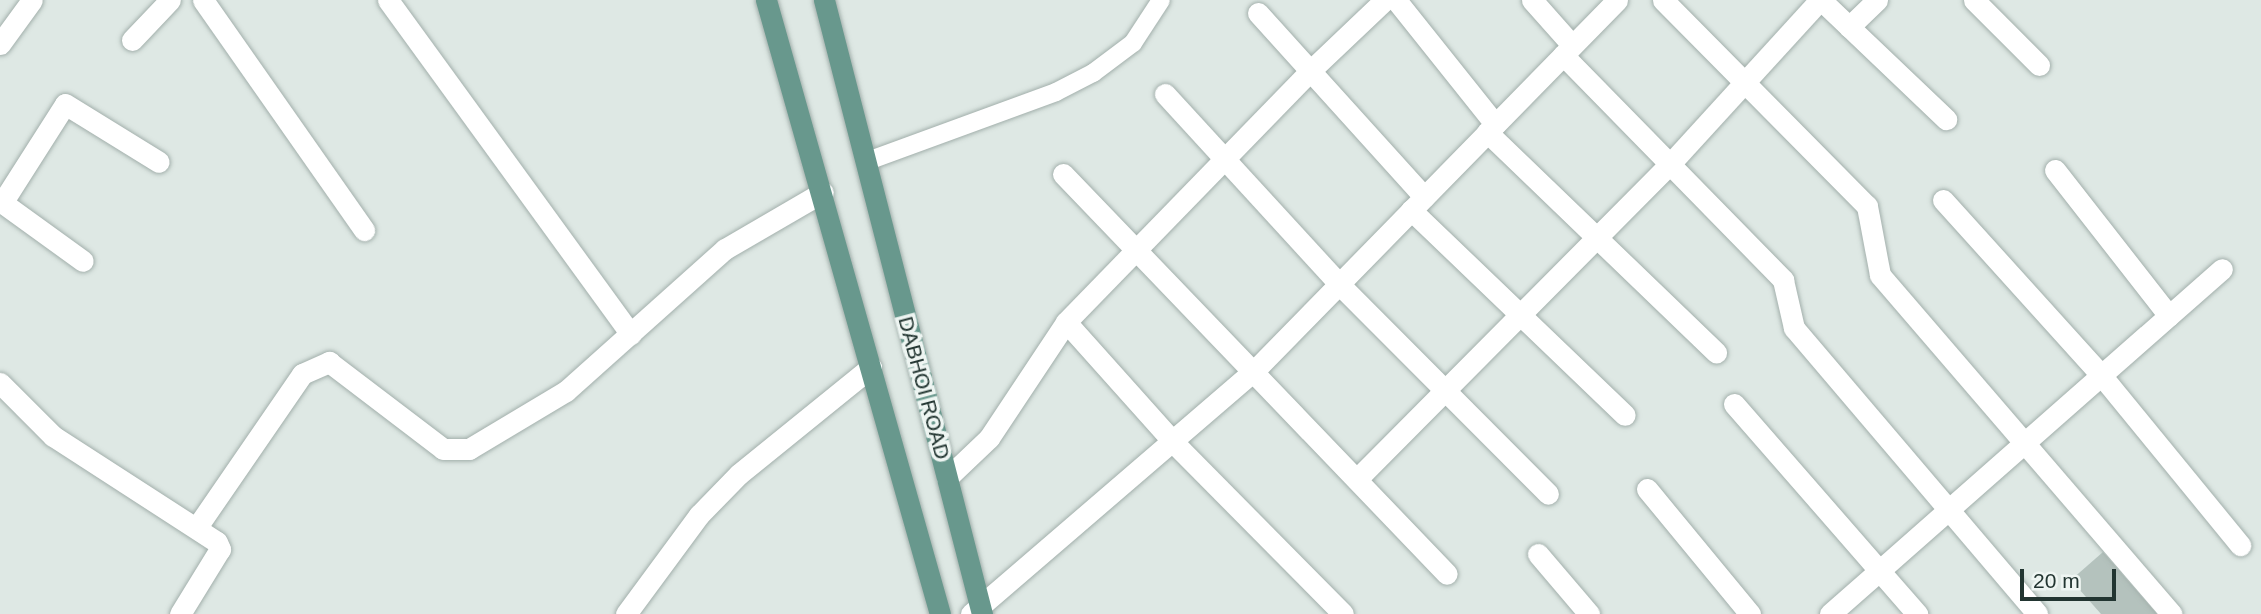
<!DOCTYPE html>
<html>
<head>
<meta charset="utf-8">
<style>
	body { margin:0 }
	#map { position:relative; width:2261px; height:614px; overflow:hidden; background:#dee8e4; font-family:Helvetica,sans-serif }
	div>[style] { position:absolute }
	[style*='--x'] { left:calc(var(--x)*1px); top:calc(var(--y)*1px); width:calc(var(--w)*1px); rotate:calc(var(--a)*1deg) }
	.building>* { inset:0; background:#b4c2bd }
	.roads { filter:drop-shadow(0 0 2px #a2afab) drop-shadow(0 0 2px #a2afab) }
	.lane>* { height:18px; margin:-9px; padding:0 9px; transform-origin:9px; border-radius:9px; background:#fff }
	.street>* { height:21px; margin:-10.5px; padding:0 10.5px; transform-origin:10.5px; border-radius:10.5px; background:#fff }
	.primary>* { height:21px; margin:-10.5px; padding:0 10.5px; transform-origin:10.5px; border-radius:10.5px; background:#68988d }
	span { translate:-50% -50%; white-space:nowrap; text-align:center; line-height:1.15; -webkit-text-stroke:7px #eef5f2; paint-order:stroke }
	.street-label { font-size:21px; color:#223531 }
	.scale { position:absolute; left:2020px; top:569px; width:96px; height:32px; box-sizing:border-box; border:4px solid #223531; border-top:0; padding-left:9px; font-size:21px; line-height:24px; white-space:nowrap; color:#223531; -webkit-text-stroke:5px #eef5f2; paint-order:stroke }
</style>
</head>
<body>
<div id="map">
	<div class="building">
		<div style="clip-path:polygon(2103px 552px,2157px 614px,2101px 614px,2071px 580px)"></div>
	</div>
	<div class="roads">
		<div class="lane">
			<div style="--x:865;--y:162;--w:203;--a:-20.1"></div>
			<div style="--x:1056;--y:92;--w:42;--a:-27.2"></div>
			<div style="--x:1093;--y:73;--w:50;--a:-36.9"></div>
			<div style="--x:1133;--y:43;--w:51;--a:-56.9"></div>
		</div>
		<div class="street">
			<div style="--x:203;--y:0;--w:281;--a:55"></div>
			<div style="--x:388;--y:0;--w:413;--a:54"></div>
			<div style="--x:1396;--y:0;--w:159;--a:51.4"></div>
			<div style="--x:1532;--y:0;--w:60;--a:48.4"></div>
			<div style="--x:1663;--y:0;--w:290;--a:45.3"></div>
			<div style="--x:1867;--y:206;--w:70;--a:79.3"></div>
			<div style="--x:1880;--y:275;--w:447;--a:49.3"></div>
			<div style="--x:1821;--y:0;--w:173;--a:43.6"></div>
			<div style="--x:1974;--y:0;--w:92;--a:45"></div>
			<div style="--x:1258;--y:13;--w:248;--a:47.9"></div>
			<div style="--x:1849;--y:27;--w:39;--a:-44"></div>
			<div style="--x:132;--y:40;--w:55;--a:-46.5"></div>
			<div style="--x:0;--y:44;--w:54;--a:-54"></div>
			<div style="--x:1563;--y:55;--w:315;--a:45.6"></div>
			<div style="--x:1783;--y:280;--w:49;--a:77.1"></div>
			<div style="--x:1794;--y:328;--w:375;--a:49.6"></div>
			<div style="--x:1165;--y:94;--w:258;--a:47.5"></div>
			<div style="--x:1339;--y:284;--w:296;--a:45.1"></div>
			<div style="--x:1487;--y:132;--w:318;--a:43.9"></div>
			<div style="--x:2055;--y:170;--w:185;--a:52"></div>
			<div style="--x:1063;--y:174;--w:554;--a:46.17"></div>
			<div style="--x:1943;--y:200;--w:236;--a:47.9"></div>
			<div style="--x:2101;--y:375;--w:220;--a:50.7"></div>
			<div style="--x:0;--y:201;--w:102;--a:35.9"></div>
			<div style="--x:2;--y:203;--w:117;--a:-57.5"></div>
			<div style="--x:65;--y:104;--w:110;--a:31.7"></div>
			<div style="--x:1411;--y:210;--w:296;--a:43.8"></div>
			<div style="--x:1066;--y:322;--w:162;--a:48.2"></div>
			<div style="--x:1174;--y:443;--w:240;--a:45.3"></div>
			<div style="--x:0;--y:383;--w:75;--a:45"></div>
			<div style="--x:53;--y:436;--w:195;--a:32.9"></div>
			<div style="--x:217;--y:542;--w:8;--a:67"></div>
			<div style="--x:220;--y:549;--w:76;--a:121.6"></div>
			<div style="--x:1734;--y:404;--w:279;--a:48.9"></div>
			<div style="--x:947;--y:478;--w:58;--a:-43.6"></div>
			<div style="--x:989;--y:438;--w:139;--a:-56.4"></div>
			<div style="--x:1066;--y:322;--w:349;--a:-45.8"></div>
			<div style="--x:1309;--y:72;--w:105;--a:-43.5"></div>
			<div style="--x:1357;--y:479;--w:444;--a:-45.2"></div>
			<div style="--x:1670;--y:164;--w:222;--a:-47.6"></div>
			<div style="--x:1647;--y:489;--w:162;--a:50.5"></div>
			<div style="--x:197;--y:527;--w:186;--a:-55.5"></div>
			<div style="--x:302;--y:374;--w:30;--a:-24"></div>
			<div style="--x:329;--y:362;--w:143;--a:37.3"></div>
			<div style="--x:443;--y:449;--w:26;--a:0"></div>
			<div style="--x:469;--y:449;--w:113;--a:-30.9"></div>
			<div style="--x:566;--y:391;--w:213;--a:-41.8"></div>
			<div style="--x:725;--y:249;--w:113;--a:-30.2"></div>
			<div style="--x:1538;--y:554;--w:79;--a:49.6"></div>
			<div style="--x:626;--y:614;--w:123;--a:-53.6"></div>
			<div style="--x:699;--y:515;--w:57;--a:-45.7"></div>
			<div style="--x:739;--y:474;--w:170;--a:-39"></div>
			<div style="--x:971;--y:614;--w:373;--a:-40.7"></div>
			<div style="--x:1254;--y:371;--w:519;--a:-45.62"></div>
			<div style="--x:1830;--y:614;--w:522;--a:-41.35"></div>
		</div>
		<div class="primary">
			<div style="--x:766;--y:0;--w:638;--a:74.18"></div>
			<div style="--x:824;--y:0;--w:634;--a:75.57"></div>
		</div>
	</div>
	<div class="street-label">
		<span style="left:924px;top:388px;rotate:75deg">DABHOI ROAD</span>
	</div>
	<div class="scale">20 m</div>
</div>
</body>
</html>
